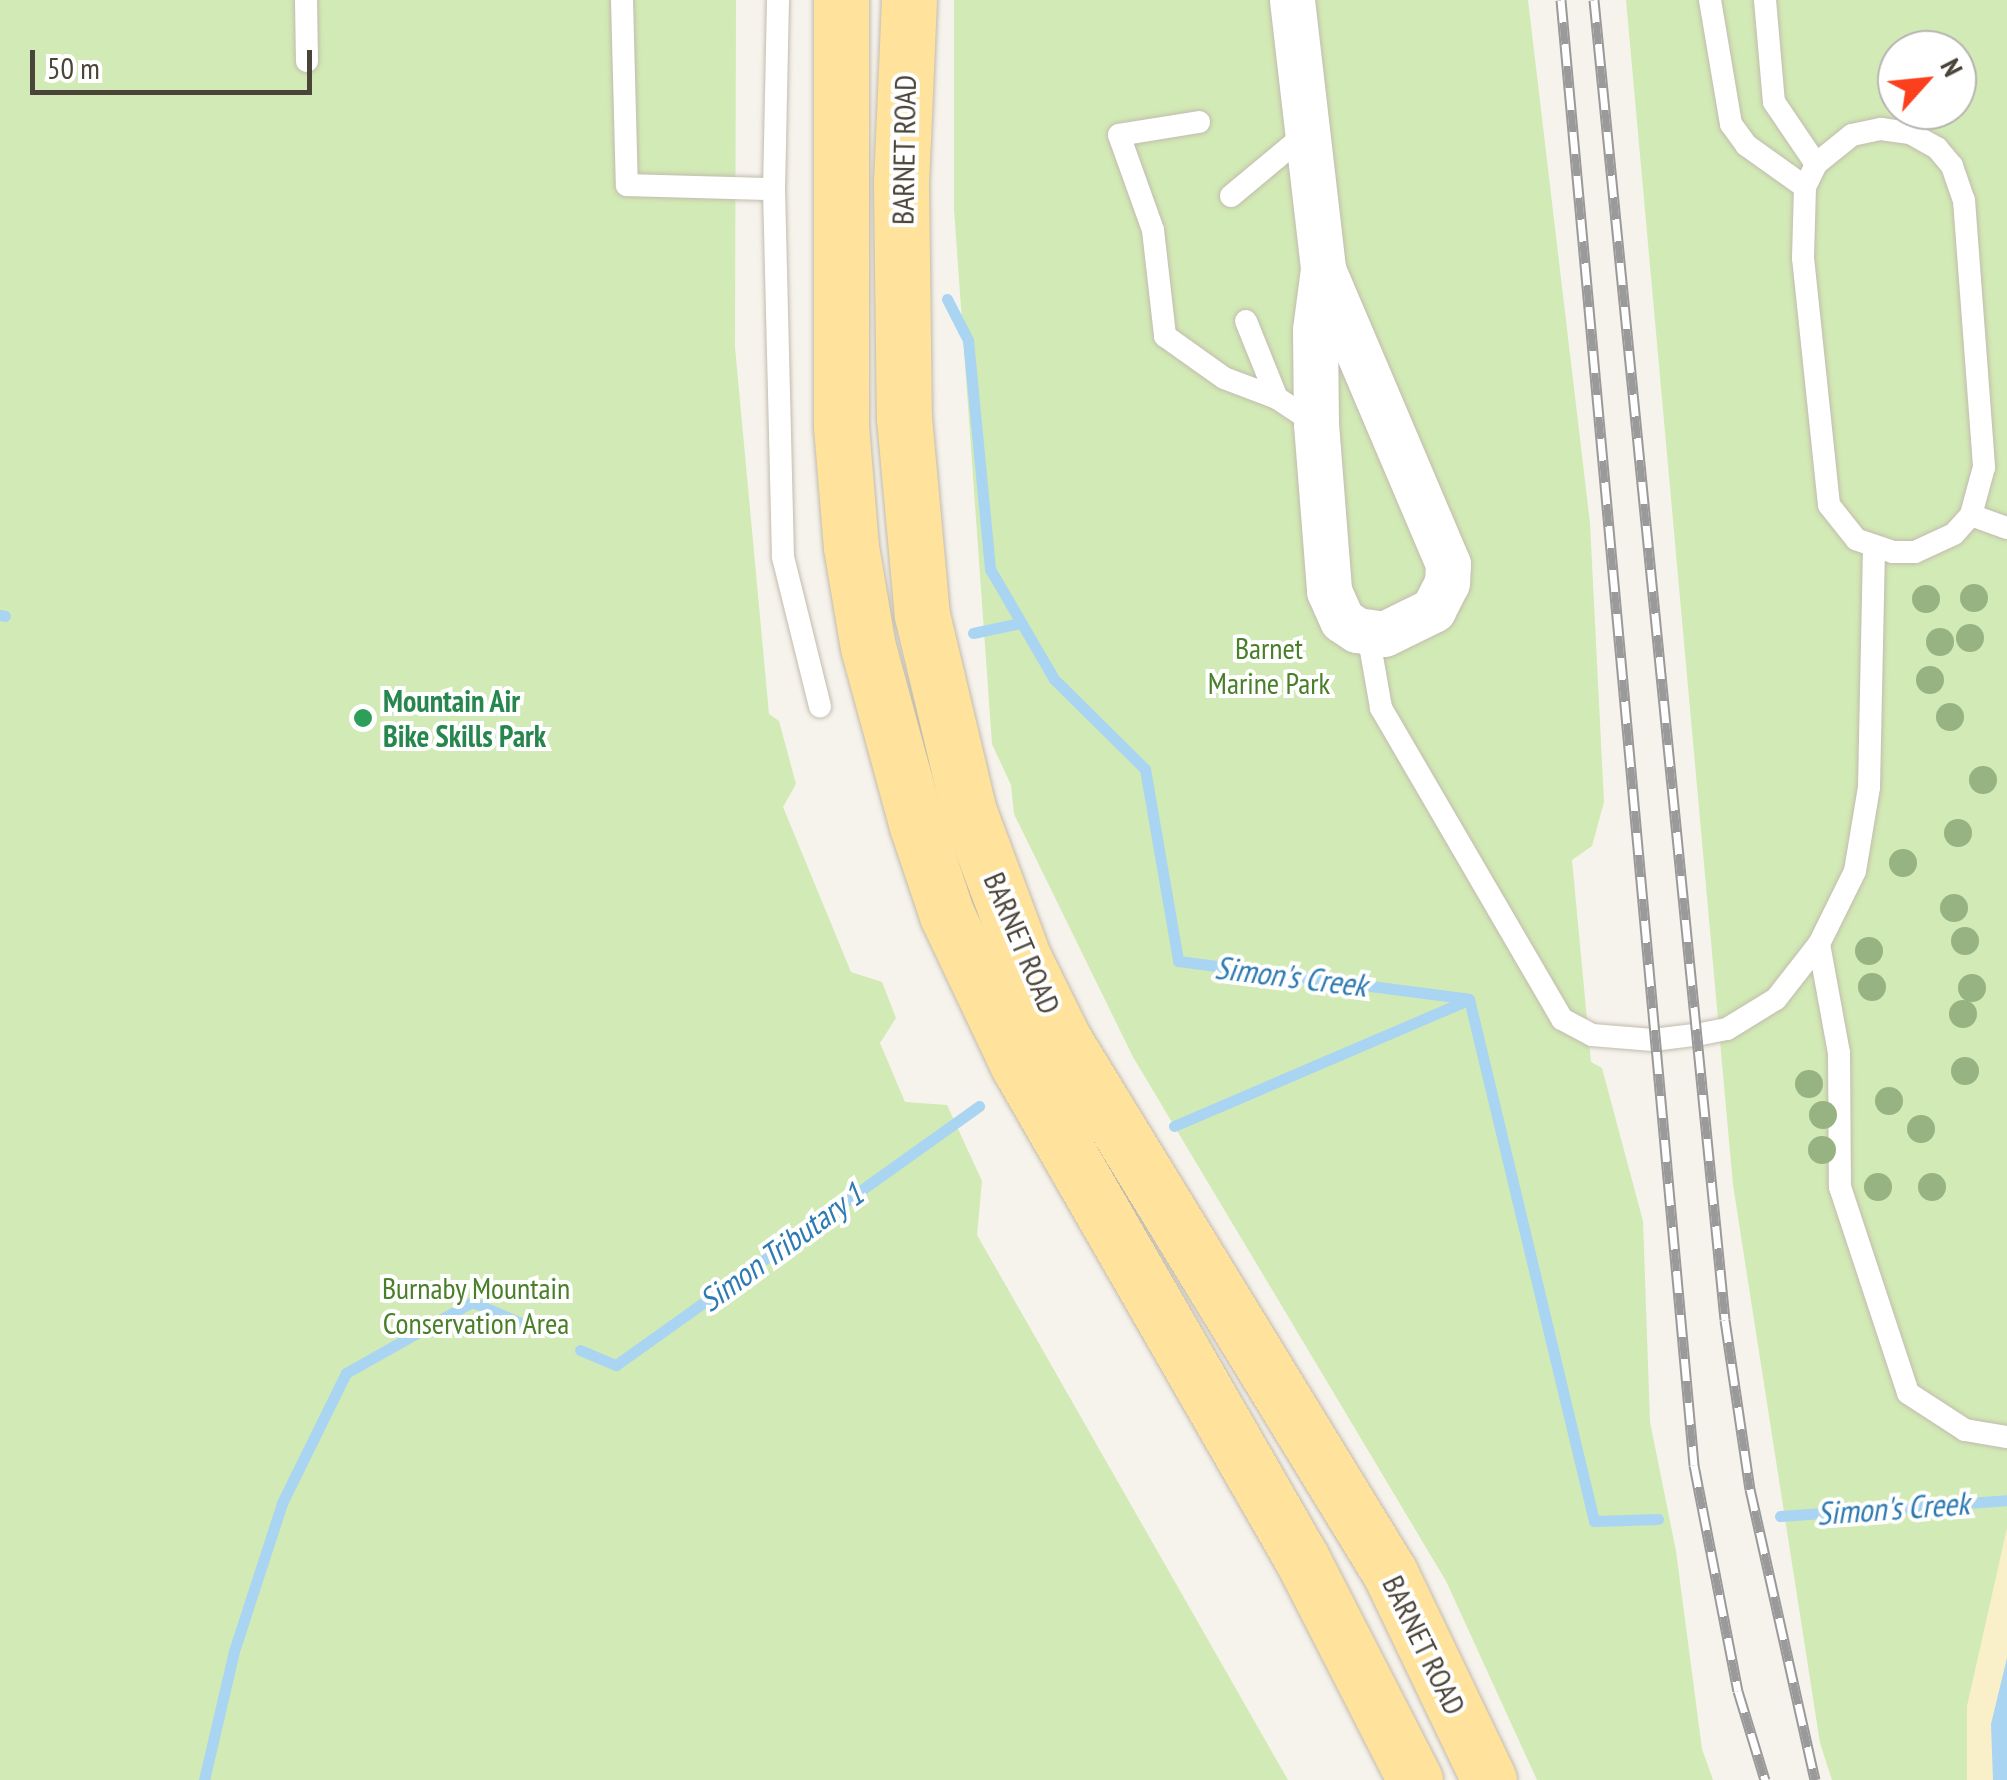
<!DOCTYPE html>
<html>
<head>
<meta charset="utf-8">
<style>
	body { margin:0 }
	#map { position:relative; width:2007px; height:1780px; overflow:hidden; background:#f6f3ec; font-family:"PT Sans Narrow",sans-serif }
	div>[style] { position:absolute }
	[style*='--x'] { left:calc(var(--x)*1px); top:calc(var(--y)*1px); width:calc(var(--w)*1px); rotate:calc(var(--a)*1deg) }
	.green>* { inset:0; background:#d2eab5 }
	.sand>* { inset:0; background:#f9efc9 }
	.water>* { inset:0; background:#a9d4f2 }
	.stream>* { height:11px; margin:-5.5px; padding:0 5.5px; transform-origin:5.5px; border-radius:5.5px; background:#a9d4f2 }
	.roads { filter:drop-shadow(0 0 2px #c2bbae) drop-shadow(0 0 2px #c2bbae) }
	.lane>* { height:22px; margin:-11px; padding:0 11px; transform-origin:11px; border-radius:11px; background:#fff }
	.street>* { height:45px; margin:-22.5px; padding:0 22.5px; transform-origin:22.5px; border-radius:22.5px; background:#fff }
	.primary>* { height:55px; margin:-27.5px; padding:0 27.5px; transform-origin:27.5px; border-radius:27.5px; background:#ffe39c }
	.rail>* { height:11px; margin-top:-5.5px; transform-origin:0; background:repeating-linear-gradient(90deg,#fff 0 22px,#9a9a9a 0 44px); box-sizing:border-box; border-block:2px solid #9a9a9a }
	.trees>* { width:28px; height:28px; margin:-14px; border-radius:50%; background:#97b381 }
	.dots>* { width:28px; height:28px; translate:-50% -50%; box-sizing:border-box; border:5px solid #fff; border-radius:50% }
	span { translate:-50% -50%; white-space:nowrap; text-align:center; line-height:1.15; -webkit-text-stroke:8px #fff; paint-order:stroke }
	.street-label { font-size:30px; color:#4b4439 }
	.park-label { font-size:30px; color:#4a7f2a }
	.leisure-label { font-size:30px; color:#27864d; font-weight:700 }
	.left { translate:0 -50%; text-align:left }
	.water-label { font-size:32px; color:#2e7ab2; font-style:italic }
	.north { position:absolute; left:1877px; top:30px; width:100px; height:100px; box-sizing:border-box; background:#fff; border:2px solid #b7b4b0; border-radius:50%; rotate:63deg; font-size:28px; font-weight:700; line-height:40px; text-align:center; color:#4b4439 }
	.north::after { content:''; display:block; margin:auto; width:35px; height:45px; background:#fc3f1d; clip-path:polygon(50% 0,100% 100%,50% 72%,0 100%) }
	.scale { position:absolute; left:30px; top:50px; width:282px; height:45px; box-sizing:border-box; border:5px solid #4b4439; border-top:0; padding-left:12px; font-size:30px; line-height:35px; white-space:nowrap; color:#4b4439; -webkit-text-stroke:8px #fff; paint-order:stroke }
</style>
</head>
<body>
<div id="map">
	<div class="green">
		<div style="clip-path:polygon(0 0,736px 0,735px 347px,769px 714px,779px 721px,796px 784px,783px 807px,851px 972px,882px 982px,896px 1018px,880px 1043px,905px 1102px,947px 1105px,982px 1181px,977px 1235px,1288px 1780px,0 1780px)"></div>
		<div style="clip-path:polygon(954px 0,1528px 0,1590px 523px,1604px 802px,1592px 846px,1572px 860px,1591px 1062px,1602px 1068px,1643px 1221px,1650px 1422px,1676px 1551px,1702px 1749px,1713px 1780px,1537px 1780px,1446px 1581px,1133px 1057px,1014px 814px,1011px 785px,992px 744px,954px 209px)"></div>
		<div style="clip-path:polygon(evenodd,1626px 0,2007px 0,2007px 1658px,1993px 1780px,1832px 1780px,1820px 1743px,1733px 1185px,1626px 0,1897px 50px,1957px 50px,1957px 110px,1897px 110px,1897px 50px)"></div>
	</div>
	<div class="sand">
		<div style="clip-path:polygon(2007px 1528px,2007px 1780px,1967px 1780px,1967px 1706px)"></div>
	</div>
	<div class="water">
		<div style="clip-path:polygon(2007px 1658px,2007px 1780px,1993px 1780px,1991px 1724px)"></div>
	</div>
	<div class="stream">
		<div style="--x:947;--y:299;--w:46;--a:62.9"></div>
		<div style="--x:968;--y:340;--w:230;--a:84.5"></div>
		<div style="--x:990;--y:569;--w:127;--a:59.8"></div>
		<div style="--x:1054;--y:679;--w:128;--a:44.7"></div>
		<div style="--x:1145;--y:769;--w:195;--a:80.2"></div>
		<div style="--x:1178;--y:961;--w:293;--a:7.4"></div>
		<div style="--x:0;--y:615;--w:5;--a:11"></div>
		<div style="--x:973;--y:633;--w:49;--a:-11.8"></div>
		<div style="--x:1469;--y:999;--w:537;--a:76.53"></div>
		<div style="--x:1594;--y:1521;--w:64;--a:-1.8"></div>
		<div style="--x:1174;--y:1126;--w:317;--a:-23.2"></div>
		<div style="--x:580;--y:1350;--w:39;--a:23"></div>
		<div style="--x:616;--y:1365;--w:446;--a:-35.5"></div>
		<div style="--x:1780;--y:1516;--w:228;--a:-4"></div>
		<div style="--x:204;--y:1780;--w:132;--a:-76.9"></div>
		<div style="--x:234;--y:1651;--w:156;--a:-72"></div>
		<div style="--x:282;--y:1503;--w:145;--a:-63.8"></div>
		<div style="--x:346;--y:1373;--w:145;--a:-29.4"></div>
		<div style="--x:472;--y:1302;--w:61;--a:23.2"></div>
	</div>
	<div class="roads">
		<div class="lane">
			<div style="--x:306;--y:0;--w:61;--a:89.1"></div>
			<div style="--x:622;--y:0;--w:185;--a:88.5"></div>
			<div style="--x:627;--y:185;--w:147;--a:1.6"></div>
			<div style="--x:778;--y:0;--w:189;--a:91.2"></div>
			<div style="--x:774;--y:189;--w:368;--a:88.6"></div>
			<div style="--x:783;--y:557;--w:154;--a:76.1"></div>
			<div style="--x:1710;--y:0;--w:126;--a:80.4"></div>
			<div style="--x:1731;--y:124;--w:26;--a:54"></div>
			<div style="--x:1746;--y:145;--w:72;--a:35.4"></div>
			<div style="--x:1765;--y:0;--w:102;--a:85"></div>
			<div style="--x:1774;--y:102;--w:75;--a:55.9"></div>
			<div style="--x:1199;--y:122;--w:81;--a:170.8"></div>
			<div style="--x:1119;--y:135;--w:101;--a:70.3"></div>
			<div style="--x:1153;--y:230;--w:107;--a:83.5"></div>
			<div style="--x:1165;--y:336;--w:72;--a:35.4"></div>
			<div style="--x:1224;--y:378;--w:57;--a:20.7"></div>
			<div style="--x:1881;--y:129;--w:29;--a:8"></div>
			<div style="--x:1910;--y:133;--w:31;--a:29"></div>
			<div style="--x:1937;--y:148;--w:23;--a:50"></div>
			<div style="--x:1952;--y:166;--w:36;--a:71"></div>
			<div style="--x:1964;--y:200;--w:268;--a:85.7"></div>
			<div style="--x:1984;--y:467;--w:50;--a:105.2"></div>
			<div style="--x:1971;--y:515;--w:25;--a:132"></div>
			<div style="--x:1954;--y:534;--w:43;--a:155.2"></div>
			<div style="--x:1915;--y:552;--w:22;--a:180"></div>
			<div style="--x:1893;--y:552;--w:39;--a:-161"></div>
			<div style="--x:1856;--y:539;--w:43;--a:-128.5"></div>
			<div style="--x:1829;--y:505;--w:248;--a:-96"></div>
			<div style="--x:1803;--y:258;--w:71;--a:-88.4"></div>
			<div style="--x:1805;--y:187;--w:25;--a:-64"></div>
			<div style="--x:1816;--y:164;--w:46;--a:-38.9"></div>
			<div style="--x:1852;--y:135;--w:30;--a:-12"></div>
			<div style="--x:1231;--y:196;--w:102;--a:-39.8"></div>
			<div style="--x:1246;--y:321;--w:83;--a:68.1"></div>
			<div style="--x:1277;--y:398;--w:47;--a:33.7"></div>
			<div style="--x:1971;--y:515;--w:38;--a:20"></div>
			<div style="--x:1368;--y:634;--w:75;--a:80"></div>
			<div style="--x:1381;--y:708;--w:360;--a:59.8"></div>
			<div style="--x:1562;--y:1019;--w:34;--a:28"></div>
			<div style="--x:1592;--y:1035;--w:61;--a:4.7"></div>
			<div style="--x:1653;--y:1040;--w:48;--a:-7.1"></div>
			<div style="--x:1701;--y:1034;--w:26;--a:-11"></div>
			<div style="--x:1727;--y:1029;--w:57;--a:-31.5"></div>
			<div style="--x:1776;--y:999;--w:70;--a:-52"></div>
			<div style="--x:1819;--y:944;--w:81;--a:-63.7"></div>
			<div style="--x:1855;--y:871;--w:85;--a:-80.5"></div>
			<div style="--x:1869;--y:787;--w:239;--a:-88.8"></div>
			<div style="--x:1819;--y:944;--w:111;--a:79.6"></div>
			<div style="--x:1839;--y:1053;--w:134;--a:89.6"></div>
			<div style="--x:1840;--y:1187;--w:217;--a:71.7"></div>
			<div style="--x:1908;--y:1393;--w:68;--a:33"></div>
			<div style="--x:1965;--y:1430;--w:43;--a:9.5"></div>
		</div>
		<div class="street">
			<div style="--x:1292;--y:0;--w:271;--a:83.4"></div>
			<div style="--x:1323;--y:269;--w:62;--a:97.5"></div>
			<div style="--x:1315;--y:330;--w:94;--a:89.4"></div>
			<div style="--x:1316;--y:424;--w:168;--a:85.5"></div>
			<div style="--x:1329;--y:591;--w:32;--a:66"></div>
			<div style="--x:1342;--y:620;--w:18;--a:34"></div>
			<div style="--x:1357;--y:630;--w:27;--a:8"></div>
			<div style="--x:1384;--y:634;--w:55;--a:-26.1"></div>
			<div style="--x:1433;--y:610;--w:30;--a:-63"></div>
			<div style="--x:1447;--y:583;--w:19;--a:-87"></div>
			<div style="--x:1448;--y:564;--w:320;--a:-113"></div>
		</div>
		<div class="primary">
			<div style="--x:841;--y:0;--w:426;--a:90"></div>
			<div style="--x:841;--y:426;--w:121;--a:85.3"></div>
			<div style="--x:851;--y:547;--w:101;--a:80.4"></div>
			<div style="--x:868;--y:647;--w:186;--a:74.7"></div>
			<div style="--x:917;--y:826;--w:94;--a:71.4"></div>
			<div style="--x:947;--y:915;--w:166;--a:64.7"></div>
			<div style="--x:1018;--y:1065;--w:570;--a:60.11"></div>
			<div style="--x:1302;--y:1559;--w:248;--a:62.9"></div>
			<div style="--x:909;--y:0;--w:182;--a:92.5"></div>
			<div style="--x:901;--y:182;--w:236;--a:89.3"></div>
			<div style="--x:904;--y:418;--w:198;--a:84.8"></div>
			<div style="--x:922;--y:615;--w:203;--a:76.6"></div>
			<div style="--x:969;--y:812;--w:157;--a:69.5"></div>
			<div style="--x:1024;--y:959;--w:90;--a:63.7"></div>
			<div style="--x:1064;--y:1040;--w:625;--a:58.55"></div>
			<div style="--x:1390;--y:1573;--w:229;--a:64.4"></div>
		</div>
	</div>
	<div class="rail">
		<div style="--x:1561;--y:0;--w:1471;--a:84.81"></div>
		<div style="--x:1694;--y:1465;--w:230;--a:79"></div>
		<div style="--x:1738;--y:1691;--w:93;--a:73.1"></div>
		<div style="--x:1594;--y:0;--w:1326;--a:84.33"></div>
		<div style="--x:1725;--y:1320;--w:171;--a:81.6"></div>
		<div style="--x:1750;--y:1489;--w:298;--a:77.4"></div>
	</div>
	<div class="trees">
		<div style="left:1974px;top:598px"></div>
		<div style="left:1926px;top:599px"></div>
		<div style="left:1970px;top:638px"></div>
		<div style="left:1940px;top:642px"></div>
		<div style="left:1930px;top:680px"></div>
		<div style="left:1950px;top:717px"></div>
		<div style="left:1983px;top:780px"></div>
		<div style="left:1958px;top:833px"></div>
		<div style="left:1903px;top:863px"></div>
		<div style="left:1954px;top:908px"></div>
		<div style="left:1965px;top:941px"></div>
		<div style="left:1869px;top:951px"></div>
		<div style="left:1872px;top:987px"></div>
		<div style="left:1972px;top:988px"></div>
		<div style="left:1963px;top:1014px"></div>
		<div style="left:1965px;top:1071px"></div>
		<div style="left:1809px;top:1084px"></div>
		<div style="left:1889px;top:1101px"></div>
		<div style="left:1823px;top:1115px"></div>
		<div style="left:1921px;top:1129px"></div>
		<div style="left:1822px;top:1150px"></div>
		<div style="left:1878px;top:1187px"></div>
		<div style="left:1932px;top:1187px"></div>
	</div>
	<div class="dots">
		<div style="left:363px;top:718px;background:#2e9e5b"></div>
	</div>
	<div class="street-label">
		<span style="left:904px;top:150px;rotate:-89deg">BARNET ROAD</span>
		<span style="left:1022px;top:943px;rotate:67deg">BARNET ROAD</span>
		<span style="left:1424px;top:1645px;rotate:64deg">BARNET ROAD</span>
	</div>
	<div class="park-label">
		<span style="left:1269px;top:665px">Barnet<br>Marine Park</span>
		<span style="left:476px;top:1305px">Burnaby Mountain<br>Conservation Area</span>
	</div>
	<div class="leisure-label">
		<span class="left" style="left:383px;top:718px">Mountain Air<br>Bike Skills Park</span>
	</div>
	<div class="water-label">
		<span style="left:1291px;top:976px;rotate:7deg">Simon's Creek</span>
		<span style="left:781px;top:1247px;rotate:-36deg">Simon Tributary 1</span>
		<span style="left:1893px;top:1508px;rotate:-4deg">Simon's Creek</span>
	</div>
	<div class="north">N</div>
	<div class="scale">50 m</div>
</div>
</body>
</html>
